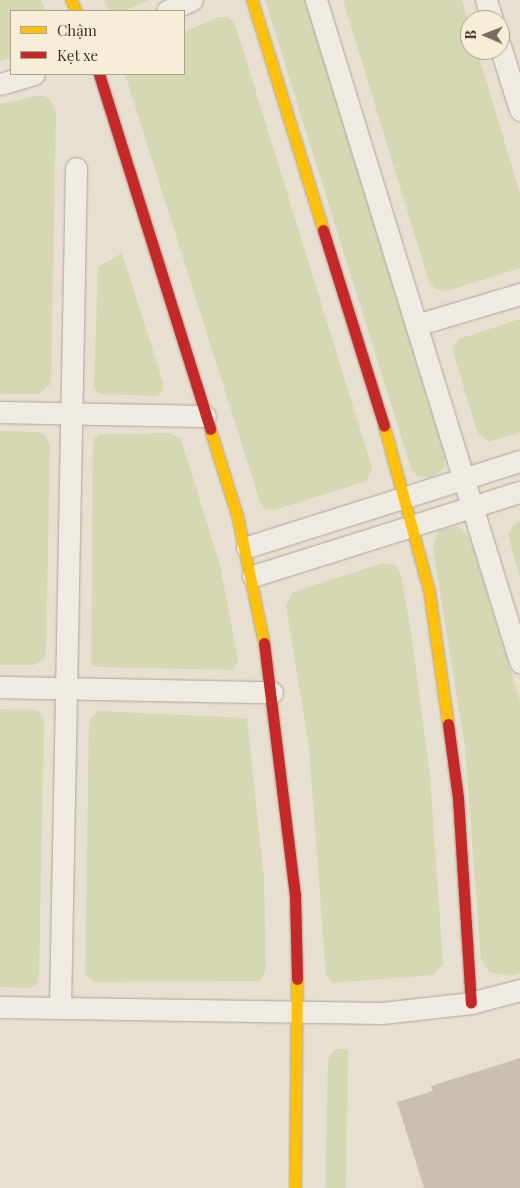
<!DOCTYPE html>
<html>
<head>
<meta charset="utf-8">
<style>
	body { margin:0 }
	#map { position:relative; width:520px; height:1188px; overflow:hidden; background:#e7e0d1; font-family:"Playfair Display",serif }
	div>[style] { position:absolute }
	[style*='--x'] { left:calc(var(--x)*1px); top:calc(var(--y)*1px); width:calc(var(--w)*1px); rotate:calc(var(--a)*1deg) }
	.green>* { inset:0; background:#d6d7b3 }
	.building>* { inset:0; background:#cbbfb2 }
	.roads { filter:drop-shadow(0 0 1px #ada599) drop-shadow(0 0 1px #ada599) }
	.street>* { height:21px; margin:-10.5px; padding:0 10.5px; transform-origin:10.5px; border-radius:10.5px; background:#efebe3 }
	.slow>* { height:11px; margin:-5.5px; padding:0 5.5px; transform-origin:5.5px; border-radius:5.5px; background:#ffc107 }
	.jam>* { height:11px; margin:-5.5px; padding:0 5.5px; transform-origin:5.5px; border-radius:5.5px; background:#c62828 }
	span { translate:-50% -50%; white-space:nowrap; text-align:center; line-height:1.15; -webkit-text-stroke:4px #f7eed8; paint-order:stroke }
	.legend { position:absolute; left:10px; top:10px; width:175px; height:65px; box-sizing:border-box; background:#f7eed8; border:1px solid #ada18e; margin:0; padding:6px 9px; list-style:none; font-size:15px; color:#3d2e20 }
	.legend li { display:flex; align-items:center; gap:10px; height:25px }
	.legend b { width:25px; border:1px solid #ada18e }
	.north { position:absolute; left:460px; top:10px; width:50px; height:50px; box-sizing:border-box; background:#f7eed8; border:1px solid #ada18e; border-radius:50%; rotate:271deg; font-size:14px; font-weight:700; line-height:20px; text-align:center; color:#3d2e20 }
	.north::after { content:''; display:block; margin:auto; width:18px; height:22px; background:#786c5e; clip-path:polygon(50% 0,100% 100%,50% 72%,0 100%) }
</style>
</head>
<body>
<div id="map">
	<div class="green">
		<div style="clip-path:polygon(0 0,41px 0,46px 11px,11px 11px,11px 58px,0 61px)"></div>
		<div style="clip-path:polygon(102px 0,149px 0,124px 11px,111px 11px)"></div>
		<div style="clip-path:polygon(265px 0,305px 0,445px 456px,444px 469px,432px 477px,417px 476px,411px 468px)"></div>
		<div style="clip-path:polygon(343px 0,462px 0,470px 27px,470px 50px,477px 50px,520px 193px,520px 268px,447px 291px,436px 289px,429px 282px)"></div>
		<div style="clip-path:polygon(219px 17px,228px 17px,235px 24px,372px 468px,367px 481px,274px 510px,265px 509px,260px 502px,125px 74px,184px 74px,184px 32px)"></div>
		<div style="clip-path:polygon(42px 95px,50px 99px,56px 111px,51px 384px,38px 394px,0 394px,0 104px)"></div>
		<div style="clip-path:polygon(122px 253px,163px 382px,163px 391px,157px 396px,99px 394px,94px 387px,98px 267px)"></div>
		<div style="clip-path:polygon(520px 319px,520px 433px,488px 442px,477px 432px,452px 348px,459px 339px)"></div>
		<div style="clip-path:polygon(0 431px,39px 432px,45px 435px,50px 445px,46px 652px,44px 659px,34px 665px,0 665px)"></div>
		<div style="clip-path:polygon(99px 434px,170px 433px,181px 439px,220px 565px,238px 660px,233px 670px,99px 667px,91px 664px,93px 440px)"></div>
		<div style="clip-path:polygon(520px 521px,520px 578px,508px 535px,512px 526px)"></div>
		<div style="clip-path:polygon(457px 526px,470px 538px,520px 701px,520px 973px,510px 976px,489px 972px,481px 960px,465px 747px,433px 549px,438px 531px)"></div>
		<div style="clip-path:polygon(383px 563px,395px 565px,401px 575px,412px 639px,430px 776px,443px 964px,433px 975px,332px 983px,326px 975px,309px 748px,286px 605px,293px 592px)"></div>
		<div style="clip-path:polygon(0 709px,38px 710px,44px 721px,39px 975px,37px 984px,30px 988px,0 987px)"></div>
		<div style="clip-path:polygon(98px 711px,247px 718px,264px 879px,266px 969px,260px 981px,94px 982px,85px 975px,89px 721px)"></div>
		<div style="clip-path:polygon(335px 1049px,348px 1049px,346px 1188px,325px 1188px,328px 1059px)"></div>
	</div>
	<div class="building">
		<div style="clip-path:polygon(520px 1058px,520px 1188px,424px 1188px,397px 1102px,433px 1091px,431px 1086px)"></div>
	</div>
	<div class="roads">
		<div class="street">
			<div style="--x:316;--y:0;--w:693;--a:72.87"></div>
			<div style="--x:486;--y:0;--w:21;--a:73"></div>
			<div style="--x:167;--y:11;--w:27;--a:-24"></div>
			<div style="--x:500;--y:46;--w:67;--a:72.6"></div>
			<div style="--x:0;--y:84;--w:35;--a:-16"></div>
			<div style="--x:416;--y:325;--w:109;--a:-16.6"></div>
			<div style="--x:0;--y:412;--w:205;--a:1.1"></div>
			<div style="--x:247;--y:547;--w:286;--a:-17.5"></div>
			<div style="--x:253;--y:576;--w:280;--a:-17.5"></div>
			<div style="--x:0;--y:687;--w:272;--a:1.1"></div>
			<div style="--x:0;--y:1007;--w:382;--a:0.9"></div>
			<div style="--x:382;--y:1013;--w:90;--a:-6.4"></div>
			<div style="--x:471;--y:1003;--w:51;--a:-14.9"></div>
			<div style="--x:60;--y:1008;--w:840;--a:-88.91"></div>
		</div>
		<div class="slow">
			<div style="--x:71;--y:0;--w:12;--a:66"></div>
			<div style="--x:252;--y:0;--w:241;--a:72.8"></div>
			<div style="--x:384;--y:426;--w:171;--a:74.7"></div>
			<div style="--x:429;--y:591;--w:134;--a:81.9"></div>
			<div style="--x:210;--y:429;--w:90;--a:72.6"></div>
			<div style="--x:237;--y:515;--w:131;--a:78.1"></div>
			<div style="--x:295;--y:1188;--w:209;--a:-89.5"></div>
		</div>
		<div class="jam">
			<div style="--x:99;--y:74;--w:372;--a:72.6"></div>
			<div style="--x:323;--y:230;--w:205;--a:72.7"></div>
			<div style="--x:264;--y:643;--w:254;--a:83"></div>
			<div style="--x:295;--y:895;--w:84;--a:88.6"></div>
			<div style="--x:448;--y:724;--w:75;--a:82.3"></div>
			<div style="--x:458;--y:798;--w:205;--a:86.4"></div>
		</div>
	</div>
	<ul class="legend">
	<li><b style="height:6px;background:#ffc107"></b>Chậm</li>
	<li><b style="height:6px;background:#c62828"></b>Kẹt xe</li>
	</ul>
	<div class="north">B</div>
</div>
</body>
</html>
